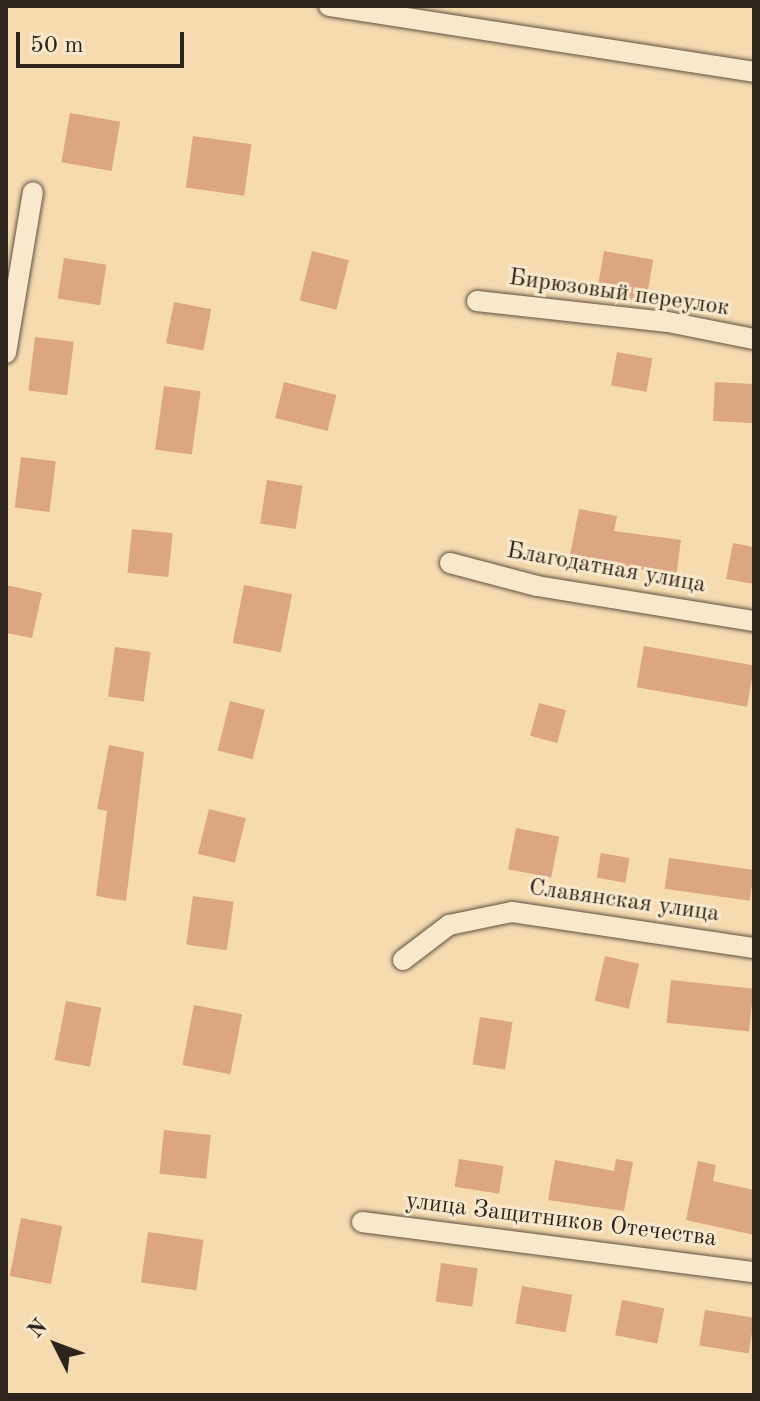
<!DOCTYPE html>
<html>
<head>
<meta charset="utf-8">
<style>
	body { margin:0 }
	#map { position:relative; width:760px; height:1401px; overflow:hidden; background:#f6dbb1; font-family:"Old Standard TT",serif }
	div>[style] { position:absolute }
	[style*='--x'] { left:calc(var(--x)*1px); top:calc(var(--y)*1px); width:calc(var(--w)*1px); rotate:calc(var(--a)*1deg) }
	.building>* { inset:0; background:#dca583; transform-origin:0 0 }
	.roads { filter:drop-shadow(0 0 2px #5f5240) drop-shadow(0 0 2px #5f5240) }
	.street>* { height:20px; margin:-10px; padding:0 10px; transform-origin:10px; border-radius:10px; background:#f9e8cc }
	span { translate:-50% -50%; white-space:nowrap; text-align:center; line-height:1.15; -webkit-text-stroke:6px #f9e8cc; paint-order:stroke }
	.street-label { font-size:24px; color:#2d251b }
	.frame { position:absolute; inset:0; border:8px solid #2d251b; pointer-events:none }
	.north { position:absolute; left:16px; top:1305px; width:80px; height:80px; -webkit-text-stroke:6px #f9e8cc; paint-order:stroke; rotate:312deg; font-size:22px; font-weight:700; line-height:32px; text-align:center; color:#2d251b }
	.north::after { content:''; display:block; margin:auto; width:28px; height:36px; background:#2d251b; clip-path:polygon(50% 0,100% 100%,50% 72%,0 100%) }
	.scale { position:absolute; left:16px; top:32px; width:168px; height:36px; box-sizing:border-box; border:4px solid #2d251b; border-top:0; padding-left:10px; font-size:24px; line-height:28px; white-space:nowrap; color:#2d251b; -webkit-text-stroke:6px #f9e8cc; paint-order:stroke }
</style>
</head>
<body>
<div id="map">
	<div class="building">
		<div style="left:70px;top:113px;width:51px;height:50px;rotate:10deg"></div>
		<div style="left:193px;top:136px;width:59px;height:52px;rotate:8deg"></div>
		<div style="left:312px;top:251px;width:38px;height:51px;rotate:14deg"></div>
		<div style="left:604px;top:251px;width:50px;height:43px;rotate:10deg"></div>
		<div style="left:64px;top:258px;width:43px;height:41px;rotate:9deg"></div>
		<div style="left:174px;top:302px;width:38px;height:42px;rotate:11deg"></div>
		<div style="left:35px;top:337px;width:39px;height:54px;rotate:7deg"></div>
		<div style="left:617px;top:352px;width:36px;height:34px;rotate:10deg"></div>
		<div style="left:284px;top:382px;width:54px;height:37px;rotate:14deg"></div>
		<div style="left:715px;top:382px;width:39px;height:39px;rotate:3deg"></div>
		<div style="left:164px;top:386px;width:37px;height:64px;rotate:8deg"></div>
		<div style="left:21px;top:457px;width:35px;height:51px;rotate:7deg"></div>
		<div style="left:267px;top:480px;width:36px;height:44px;rotate:9deg"></div>
		<div style="clip-path:polygon(579px 509px,617px 516px,614px 531px,681px 540px,676px 577px,570px 555px)"></div>
		<div style="left:132px;top:529px;width:41px;height:44px;rotate:6deg"></div>
		<div style="clip-path:polygon(733px 543px,754px 547px,754px 584px,726px 579px)"></div>
		<div style="clip-path:polygon(6px 585px,42px 593px,32px 638px,6px 633px)"></div>
		<div style="left:244px;top:585px;width:49px;height:59px;rotate:11deg"></div>
		<div style="left:644px;top:646px;width:112px;height:42px;rotate:10deg"></div>
		<div style="left:115px;top:647px;width:36px;height:50px;rotate:8deg"></div>
		<div style="left:230px;top:701px;width:36px;height:51px;rotate:14deg"></div>
		<div style="left:539px;top:703px;width:28px;height:34px;rotate:15deg"></div>
		<div style="clip-path:polygon(109px 745px,144px 752px,126px 901px,96px 896px,107px 811px,97px 809px)"></div>
		<div style="left:209px;top:809px;width:38px;height:46px;rotate:14deg"></div>
		<div style="left:516px;top:828px;width:44px;height:42px;rotate:11deg"></div>
		<div style="left:601px;top:853px;width:29px;height:25px;rotate:10deg"></div>
		<div style="left:669px;top:858px;width:86px;height:31px;rotate:8deg"></div>
		<div style="left:193px;top:896px;width:41px;height:49px;rotate:8deg"></div>
		<div style="left:605px;top:956px;width:35px;height:46px;rotate:13deg"></div>
		<div style="left:671px;top:980px;width:83px;height:43px;rotate:6deg"></div>
		<div style="left:66px;top:1001px;width:36px;height:60px;rotate:11deg"></div>
		<div style="left:194px;top:1005px;width:49px;height:61px;rotate:11deg"></div>
		<div style="left:480px;top:1017px;width:33px;height:48px;rotate:9deg"></div>
		<div style="left:164px;top:1130px;width:47px;height:44px;rotate:6deg"></div>
		<div style="left:459px;top:1159px;width:45px;height:28px;rotate:9deg"></div>
		<div style="clip-path:polygon(616px 1159px,633px 1162px,624px 1211px,548px 1200px,555px 1160px,614px 1171px)"></div>
		<div style="clip-path:polygon(698px 1161px,716px 1165px,713px 1181px,754px 1190px,754px 1235px,686px 1220px)"></div>
		<div style="left:21px;top:1218px;width:42px;height:59px;rotate:11deg"></div>
		<div style="left:148px;top:1232px;width:56px;height:51px;rotate:8deg"></div>
		<div style="left:441px;top:1263px;width:37px;height:39px;rotate:8deg"></div>
		<div style="left:522px;top:1286px;width:51px;height:38px;rotate:10deg"></div>
		<div style="left:622px;top:1300px;width:43px;height:36px;rotate:11deg"></div>
		<div style="left:705px;top:1310px;width:50px;height:36px;rotate:9deg"></div>
	</div>
	<div class="roads">
		<div class="street">
			<div style="--x:329;--y:6;--w:430;--a:8.8"></div>
			<div style="--x:477;--y:301;--w:192;--a:6.3"></div>
			<div style="--x:668;--y:322;--w:88;--a:11.2"></div>
			<div style="--x:6;--y:353;--w:163;--a:-80.5"></div>
			<div style="--x:450;--y:563;--w:90;--a:14.8"></div>
			<div style="--x:537;--y:586;--w:220;--a:9.2"></div>
			<div style="--x:403;--y:960;--w:58;--a:-37.3"></div>
			<div style="--x:449;--y:925;--w:64;--a:-11.7"></div>
			<div style="--x:512;--y:912;--w:245;--a:8.5"></div>
			<div style="--x:362;--y:1222;--w:395;--a:7.3"></div>
		</div>
	</div>
	<div class="street-label">
		<span style="left:619px;top:294px;rotate:8deg">Бирюзовый переулок</span>
		<span style="left:606px;top:569px;rotate:10deg">Благодатная улица</span>
		<span style="left:624px;top:902px;rotate:8deg">Славянская улица</span>
		<span style="left:561px;top:1221px;rotate:7deg">улица Защитников Отечества</span>
	</div>
	<div class="frame"></div>
	<div class="north">N</div>
	<div class="scale">50 m</div>
</div>
</body>
</html>
